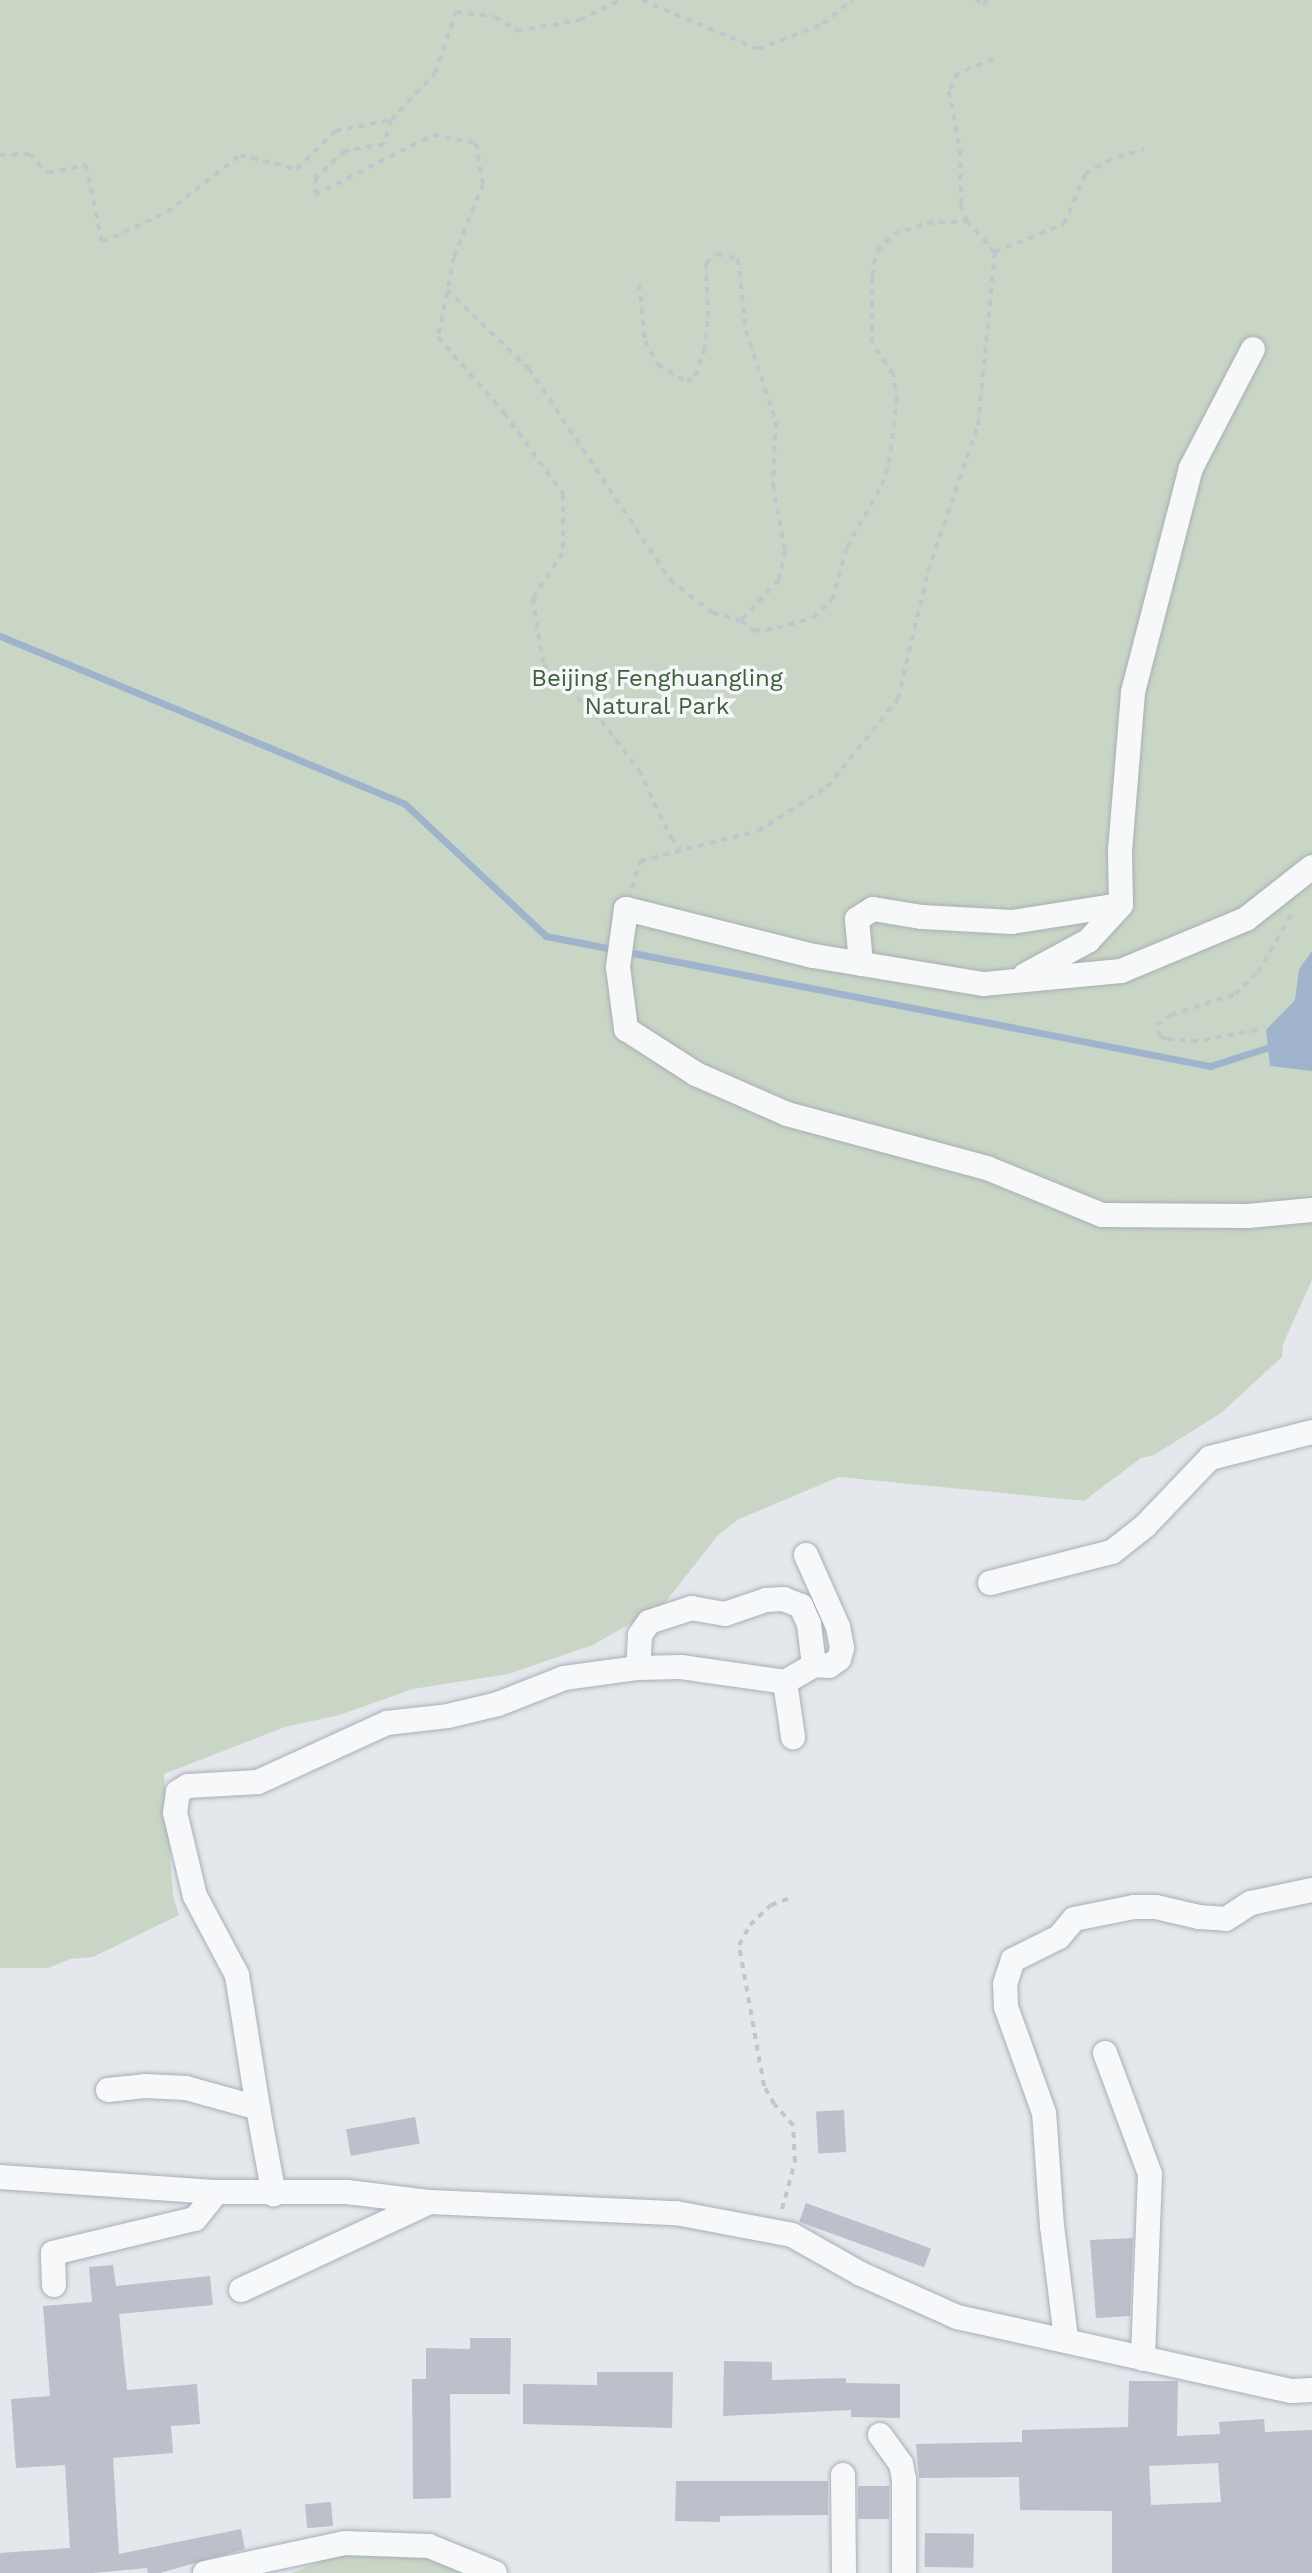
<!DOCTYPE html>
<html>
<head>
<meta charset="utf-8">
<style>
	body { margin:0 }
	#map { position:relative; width:1312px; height:2573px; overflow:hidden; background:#e4e7ec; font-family:"Work Sans",sans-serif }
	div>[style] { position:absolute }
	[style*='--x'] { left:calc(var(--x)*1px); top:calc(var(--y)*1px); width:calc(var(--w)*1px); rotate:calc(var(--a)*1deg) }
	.green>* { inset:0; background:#c9d6c5 }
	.water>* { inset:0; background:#9fb4cc }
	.stream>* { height:7px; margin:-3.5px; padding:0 3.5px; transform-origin:3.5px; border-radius:3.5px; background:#9fb4cc }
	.building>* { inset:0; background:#bbc0ca; transform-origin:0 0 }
	.path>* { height:4px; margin-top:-2px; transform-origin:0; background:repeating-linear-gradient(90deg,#c2c5cb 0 6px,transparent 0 12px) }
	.roads { filter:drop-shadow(0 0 2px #a9aeb7) drop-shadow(0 0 2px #a9aeb7) }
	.minor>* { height:24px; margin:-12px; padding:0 12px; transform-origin:12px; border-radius:12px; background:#f7f8fa }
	span { translate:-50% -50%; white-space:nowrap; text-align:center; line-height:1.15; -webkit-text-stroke:7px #f4f6f9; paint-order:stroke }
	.park-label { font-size:24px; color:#3f6138 }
</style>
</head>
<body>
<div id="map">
	<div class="green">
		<div style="clip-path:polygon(0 0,1312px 0,1312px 1280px,1283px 1344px,1282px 1357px,1221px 1413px,1154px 1455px,1141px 1458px,1084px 1501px,839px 1477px,739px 1519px,718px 1535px,664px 1604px,593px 1645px,508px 1674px,413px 1689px,339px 1715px,285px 1727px,164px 1774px,173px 1895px,179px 1915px,93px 1957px,70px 1959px,48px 1968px,0 1968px)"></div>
		<div style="clip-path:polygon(401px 2548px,488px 2573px,292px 2573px,330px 2557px)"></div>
	</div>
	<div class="water">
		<div style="clip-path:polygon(1312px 951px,1312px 1071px,1270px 1066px,1266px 1030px,1295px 1000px,1299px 969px)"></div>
	</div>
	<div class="stream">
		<div style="--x:0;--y:636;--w:438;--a:22.5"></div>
		<div style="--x:405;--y:804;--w:193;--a:43.1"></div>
		<div style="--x:546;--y:936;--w:677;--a:11.08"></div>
		<div style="--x:1210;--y:1066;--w:69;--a:-17.7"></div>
	</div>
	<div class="building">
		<div style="left:844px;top:2110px;width:42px;height:28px;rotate:87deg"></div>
		<div style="left:415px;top:2117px;width:27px;height:70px;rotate:80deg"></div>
		<div style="left:806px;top:2203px;width:133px;height:20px;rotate:20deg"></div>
		<div style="clip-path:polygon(1133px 2238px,1130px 2316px,1096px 2318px,1090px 2240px)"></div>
		<div style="clip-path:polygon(113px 2265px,116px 2286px,210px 2276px,213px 2305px,119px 2314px,127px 2390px,197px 2384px,200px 2424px,171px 2426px,173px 2453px,113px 2458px,119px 2554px,241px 2529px,245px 2549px,160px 2573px,148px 2573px,147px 2568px,93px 2573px,0 2573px,0 2553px,70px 2548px,65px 2465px,16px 2468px,11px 2399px,50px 2396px,43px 2306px,92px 2302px,89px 2267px)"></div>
		<div style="clip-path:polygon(470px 2338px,511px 2338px,510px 2394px,450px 2394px,451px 2498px,413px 2499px,412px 2379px,426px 2379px,426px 2348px,470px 2349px)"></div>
		<div style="clip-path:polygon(724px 2361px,772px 2362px,772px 2380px,846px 2378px,846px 2383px,900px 2384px,900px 2418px,851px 2417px,851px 2410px,723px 2416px)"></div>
		<div style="clip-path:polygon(597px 2372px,673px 2372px,672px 2428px,523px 2424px,523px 2384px,597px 2385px)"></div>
		<div style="clip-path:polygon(evenodd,1129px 2381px,1178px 2381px,1177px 2436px,1220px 2434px,1219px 2422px,1264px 2419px,1265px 2432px,1312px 2430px,1312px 2573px,1112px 2573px,1112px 2511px,1020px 2510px,1019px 2477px,919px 2478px,916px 2444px,1022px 2442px,1022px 2430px,1128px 2427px,1129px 2381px,1218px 2463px,1221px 2502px,1151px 2505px,1149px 2466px,1218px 2463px)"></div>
		<div style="clip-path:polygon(676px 2481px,828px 2481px,828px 2515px,720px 2516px,720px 2522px,675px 2521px)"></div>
		<div style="left:858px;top:2486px;width:31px;height:33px"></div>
		<div style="left:331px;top:2502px;width:24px;height:26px;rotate:85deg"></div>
		<div style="left:925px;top:2533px;width:49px;height:34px;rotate:1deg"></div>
	</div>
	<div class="path">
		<div style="--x:642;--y:0;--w:126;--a:22.9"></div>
		<div style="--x:758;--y:49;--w:70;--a:-21"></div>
		<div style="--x:823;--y:24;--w:38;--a:-40"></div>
		<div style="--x:975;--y:0;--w:8;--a:23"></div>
		<div style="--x:982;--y:3;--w:10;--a:-17"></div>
		<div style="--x:993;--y:59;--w:38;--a:158"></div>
		<div style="--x:958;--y:73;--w:20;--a:117"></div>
		<div style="--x:949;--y:91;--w:60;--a:79.4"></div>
		<div style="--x:960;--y:150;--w:55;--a:89"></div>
		<div style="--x:961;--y:205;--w:17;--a:69"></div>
		<div style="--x:967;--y:221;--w:42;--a:47.9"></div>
		<div style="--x:995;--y:252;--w:74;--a:-22.1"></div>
		<div style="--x:1064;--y:224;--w:54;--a:-67.2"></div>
		<div style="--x:1085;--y:174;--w:26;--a:-31"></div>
		<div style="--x:1107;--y:161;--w:39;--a:-18"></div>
		<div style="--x:391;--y:120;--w:25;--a:106"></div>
		<div style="--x:384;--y:144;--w:40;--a:170"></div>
		<div style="--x:345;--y:151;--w:39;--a:138"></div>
		<div style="--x:316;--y:177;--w:18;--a:93"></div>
		<div style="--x:315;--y:195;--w:132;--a:-27"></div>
		<div style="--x:433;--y:135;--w:44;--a:10.5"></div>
		<div style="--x:476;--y:143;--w:42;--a:80.3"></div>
		<div style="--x:483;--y:184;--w:79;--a:111.7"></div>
		<div style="--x:454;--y:257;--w:82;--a:101.3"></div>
		<div style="--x:438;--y:337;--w:101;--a:49"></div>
		<div style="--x:504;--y:413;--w:100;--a:53.9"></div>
		<div style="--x:563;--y:494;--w:59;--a:90"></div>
		<div style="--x:563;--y:553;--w:54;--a:123.7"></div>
		<div style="--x:533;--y:598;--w:67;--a:81.4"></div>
		<div style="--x:543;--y:664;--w:81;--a:44.5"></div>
		<div style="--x:601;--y:721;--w:62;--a:52.2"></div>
		<div style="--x:639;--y:770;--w:75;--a:64.8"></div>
		<div style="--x:671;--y:838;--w:14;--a:45"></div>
		<div style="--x:0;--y:155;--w:29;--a:-2"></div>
		<div style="--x:29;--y:154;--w:27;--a:45"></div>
		<div style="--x:48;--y:173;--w:39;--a:-12"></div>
		<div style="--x:86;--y:165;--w:79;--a:78.3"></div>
		<div style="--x:102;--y:242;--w:72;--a:-24.8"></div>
		<div style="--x:167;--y:212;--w:93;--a:-38"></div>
		<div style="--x:240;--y:155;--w:59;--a:13.8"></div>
		<div style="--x:297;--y:169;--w:54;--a:-45"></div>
		<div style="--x:335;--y:131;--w:57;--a:-11.1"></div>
		<div style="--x:391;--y:120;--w:64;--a:-46.9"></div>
		<div style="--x:435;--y:73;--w:65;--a:-71"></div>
		<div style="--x:456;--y:12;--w:39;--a:7"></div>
		<div style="--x:495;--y:17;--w:26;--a:32"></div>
		<div style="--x:517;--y:31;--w:64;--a:-9.9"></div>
		<div style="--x:580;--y:20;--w:45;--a:-26.6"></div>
		<div style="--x:639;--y:284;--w:57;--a:84"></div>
		<div style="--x:645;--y:341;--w:27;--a:62"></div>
		<div style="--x:658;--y:365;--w:34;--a:30"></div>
		<div style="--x:687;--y:382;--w:10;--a:-37"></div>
		<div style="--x:695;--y:376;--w:27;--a:-70"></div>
		<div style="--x:704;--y:351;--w:34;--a:-83"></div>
		<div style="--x:708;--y:317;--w:54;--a:-92.1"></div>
		<div style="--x:706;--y:263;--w:14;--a:-39"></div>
		<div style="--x:717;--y:254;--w:22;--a:13"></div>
		<div style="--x:738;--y:259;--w:72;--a:83.7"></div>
		<div style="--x:746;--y:331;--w:96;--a:71.8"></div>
		<div style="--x:776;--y:422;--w:63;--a:92.7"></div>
		<div style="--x:773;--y:485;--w:67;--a:79.7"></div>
		<div style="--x:785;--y:551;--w:30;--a:102"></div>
		<div style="--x:779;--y:580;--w:55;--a:133.5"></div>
		<div style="--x:741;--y:620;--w:17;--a:40"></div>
		<div style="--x:754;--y:631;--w:23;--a:-7"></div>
		<div style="--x:777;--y:628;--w:37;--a:-16"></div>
		<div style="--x:813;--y:618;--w:26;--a:-43"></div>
		<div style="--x:832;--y:600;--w:55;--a:-74.2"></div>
		<div style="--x:847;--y:547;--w:71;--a:-60.6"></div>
		<div style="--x:882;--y:485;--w:23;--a:-72"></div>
		<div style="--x:889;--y:463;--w:63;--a:-82.6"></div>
		<div style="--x:897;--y:401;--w:27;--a:-98"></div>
		<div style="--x:893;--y:374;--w:37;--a:-124"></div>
		<div style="--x:872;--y:343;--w:67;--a:-90"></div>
		<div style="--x:872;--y:276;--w:25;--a:-79"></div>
		<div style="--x:877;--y:251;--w:24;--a:-45"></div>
		<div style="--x:894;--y:234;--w:35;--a:-18"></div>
		<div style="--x:927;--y:223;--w:40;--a:-2.9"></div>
		<div style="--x:447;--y:290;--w:114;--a:43.9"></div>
		<div style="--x:529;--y:369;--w:254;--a:56.2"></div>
		<div style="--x:670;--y:580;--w:54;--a:37.5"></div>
		<div style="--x:713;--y:613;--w:28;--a:15"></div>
		<div style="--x:632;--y:888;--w:28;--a:-73"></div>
		<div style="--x:640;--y:861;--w:122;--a:-14.3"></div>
		<div style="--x:758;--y:831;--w:82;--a:-32.5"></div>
		<div style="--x:827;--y:787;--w:113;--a:-51.1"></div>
		<div style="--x:898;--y:699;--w:131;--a:-76.8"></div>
		<div style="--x:928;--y:571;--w:154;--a:-71.1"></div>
		<div style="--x:978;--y:425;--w:174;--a:-84.4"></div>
		<div style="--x:1257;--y:1030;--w:61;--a:169.6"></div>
		<div style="--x:1197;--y:1041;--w:31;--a:-176"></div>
		<div style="--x:1166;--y:1039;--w:7;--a:-153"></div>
		<div style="--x:1160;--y:1036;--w:12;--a:-110"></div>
		<div style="--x:1156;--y:1025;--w:18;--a:-34"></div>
		<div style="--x:1171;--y:1015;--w:67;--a:-18.2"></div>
		<div style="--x:1235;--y:994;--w:32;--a:-44"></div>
		<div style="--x:1258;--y:972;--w:66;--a:-59.9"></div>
		<div style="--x:782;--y:2209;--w:49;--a:-74.5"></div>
		<div style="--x:795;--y:2162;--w:37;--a:-93"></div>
		<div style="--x:793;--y:2125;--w:28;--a:-132"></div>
		<div style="--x:774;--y:2104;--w:21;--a:-119"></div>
		<div style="--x:764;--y:2086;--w:143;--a:-100.1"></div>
		<div style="--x:739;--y:1945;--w:23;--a:-61"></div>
		<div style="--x:750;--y:1925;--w:29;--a:-44"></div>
		<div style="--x:771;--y:1905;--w:23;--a:-20"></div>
	</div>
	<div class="roads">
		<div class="minor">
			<div style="--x:1312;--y:867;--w:84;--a:141.8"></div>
			<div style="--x:1246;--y:919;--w:135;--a:157.4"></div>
			<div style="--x:1121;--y:971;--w:139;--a:174.6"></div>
			<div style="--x:983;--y:984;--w:172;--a:-170.6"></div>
			<div style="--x:813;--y:956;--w:193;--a:-165.9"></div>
			<div style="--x:626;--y:909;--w:59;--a:97.9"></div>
			<div style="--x:618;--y:967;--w:63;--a:82.6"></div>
			<div style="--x:626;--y:1029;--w:83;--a:32.7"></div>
			<div style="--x:696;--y:1074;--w:99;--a:23.7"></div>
			<div style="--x:787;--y:1114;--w:207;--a:15.1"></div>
			<div style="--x:987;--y:1168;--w:124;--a:22.2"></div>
			<div style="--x:1102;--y:1215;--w:146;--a:0.4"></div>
			<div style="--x:1248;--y:1216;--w:64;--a:-5.4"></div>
			<div style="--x:861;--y:964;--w:45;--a:-95.1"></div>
			<div style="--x:857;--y:919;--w:19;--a:-32"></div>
			<div style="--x:873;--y:909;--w:50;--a:9.3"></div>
			<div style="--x:922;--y:917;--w:90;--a:3.2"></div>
			<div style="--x:1012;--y:922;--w:110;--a:-8.9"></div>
			<div style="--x:1025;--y:975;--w:72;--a:-28.4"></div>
			<div style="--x:1088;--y:941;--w:49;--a:-47.5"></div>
			<div style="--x:1121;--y:905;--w:54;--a:-91.1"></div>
			<div style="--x:1120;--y:851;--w:160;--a:-85.3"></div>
			<div style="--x:1133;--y:692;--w:231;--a:-75.5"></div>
			<div style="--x:1191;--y:468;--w:134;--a:-62.5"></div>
			<div style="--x:806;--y:1555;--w:79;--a:66"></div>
			<div style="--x:838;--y:1627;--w:21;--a:79"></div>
			<div style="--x:842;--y:1648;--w:11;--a:105"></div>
			<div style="--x:839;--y:1659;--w:12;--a:145"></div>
			<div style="--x:829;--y:1666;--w:15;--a:-176"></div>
			<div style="--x:990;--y:1583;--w:126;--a:-14.3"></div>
			<div style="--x:1112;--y:1552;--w:42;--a:-38.2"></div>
			<div style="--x:1145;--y:1526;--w:94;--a:-46.3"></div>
			<div style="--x:1210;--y:1458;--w:105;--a:-14.3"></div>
			<div style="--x:785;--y:1682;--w:56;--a:81.7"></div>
			<div style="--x:1105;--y:2053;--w:129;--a:69.6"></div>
			<div style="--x:1150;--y:2174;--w:185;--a:92.2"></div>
			<div style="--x:108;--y:2090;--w:37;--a:-6"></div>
			<div style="--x:145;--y:2086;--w:41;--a:2.8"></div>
			<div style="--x:186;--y:2088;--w:75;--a:15.5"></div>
			<div style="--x:258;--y:2108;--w:88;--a:79.6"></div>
			<div style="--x:258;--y:2108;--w:135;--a:-99"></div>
			<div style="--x:237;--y:1975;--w:89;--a:-118"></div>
			<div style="--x:195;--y:1896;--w:85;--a:-103.5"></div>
			<div style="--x:175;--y:1813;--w:21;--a:-82"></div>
			<div style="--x:178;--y:1792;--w:12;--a:-31"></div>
			<div style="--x:188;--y:1786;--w:70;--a:-3.3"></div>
			<div style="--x:258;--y:1782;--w:142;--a:-24.6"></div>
			<div style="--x:387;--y:1723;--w:61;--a:-6.5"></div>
			<div style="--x:448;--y:1716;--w:51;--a:-13.5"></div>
			<div style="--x:498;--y:1704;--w:71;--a:-21.5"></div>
			<div style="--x:564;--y:1678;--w:75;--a:-7.7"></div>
			<div style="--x:638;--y:1668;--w:43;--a:-1.3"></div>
			<div style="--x:681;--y:1667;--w:105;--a:8.2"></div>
			<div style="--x:785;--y:1682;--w:34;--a:-30"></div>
			<div style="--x:814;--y:1665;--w:41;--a:-97"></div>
			<div style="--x:809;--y:1624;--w:20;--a:-114"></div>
			<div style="--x:801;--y:1606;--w:18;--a:-158"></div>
			<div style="--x:784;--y:1599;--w:18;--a:177"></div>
			<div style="--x:766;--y:1600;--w:43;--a:161.1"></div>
			<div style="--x:725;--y:1614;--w:34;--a:-170"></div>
			<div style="--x:692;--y:1608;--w:45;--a:162"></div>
			<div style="--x:649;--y:1622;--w:16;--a:125"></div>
			<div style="--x:640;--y:1635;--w:33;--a:93"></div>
			<div style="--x:0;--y:2177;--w:218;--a:4"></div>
			<div style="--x:217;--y:2192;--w:130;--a:0"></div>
			<div style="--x:347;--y:2192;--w:84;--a:6.9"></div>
			<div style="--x:430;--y:2202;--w:246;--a:2.6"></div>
			<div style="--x:676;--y:2213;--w:118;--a:10.7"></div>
			<div style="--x:792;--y:2235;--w:79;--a:29.5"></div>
			<div style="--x:861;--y:2274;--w:105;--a:24.1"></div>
			<div style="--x:957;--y:2317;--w:342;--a:12.5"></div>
			<div style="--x:1291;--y:2391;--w:21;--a:-3"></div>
			<div style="--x:54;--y:2285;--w:32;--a:-92"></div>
			<div style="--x:53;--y:2253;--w:146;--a:-13.5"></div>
			<div style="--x:195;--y:2219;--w:35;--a:-51"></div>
			<div style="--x:241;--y:2290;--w:208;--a:-25"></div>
			<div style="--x:1066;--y:2338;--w:113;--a:-97.1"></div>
			<div style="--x:1052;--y:2226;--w:113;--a:-94"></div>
			<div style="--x:1044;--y:2113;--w:113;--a:-109.7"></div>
			<div style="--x:1006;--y:2007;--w:23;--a:-92"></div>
			<div style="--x:1005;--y:1984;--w:25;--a:-72"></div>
			<div style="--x:1013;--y:1960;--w:51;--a:-26.6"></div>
			<div style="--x:1059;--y:1937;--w:23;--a:-50"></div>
			<div style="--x:1074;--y:1919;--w:61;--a:-11.3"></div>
			<div style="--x:1134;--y:1907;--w:22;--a:0"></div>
			<div style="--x:1156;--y:1907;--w:44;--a:13.1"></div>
			<div style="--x:1199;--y:1917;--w:27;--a:4"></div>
			<div style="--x:1226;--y:1919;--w:30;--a:-33"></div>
			<div style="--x:1251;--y:1903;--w:62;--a:-12"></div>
			<div style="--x:880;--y:2435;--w:36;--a:54"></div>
			<div style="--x:901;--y:2464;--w:15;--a:79"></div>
			<div style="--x:904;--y:2479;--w:94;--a:90"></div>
			<div style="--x:843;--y:2475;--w:98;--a:89.4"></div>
			<div style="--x:205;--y:2573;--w:143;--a:-12.1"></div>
			<div style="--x:345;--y:2543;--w:84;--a:2"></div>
			<div style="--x:429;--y:2546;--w:71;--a:22.2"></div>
		</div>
	</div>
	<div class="park-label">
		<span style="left:657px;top:693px">Beijing Fenghuangling<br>Natural Park</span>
	</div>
</div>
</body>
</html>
